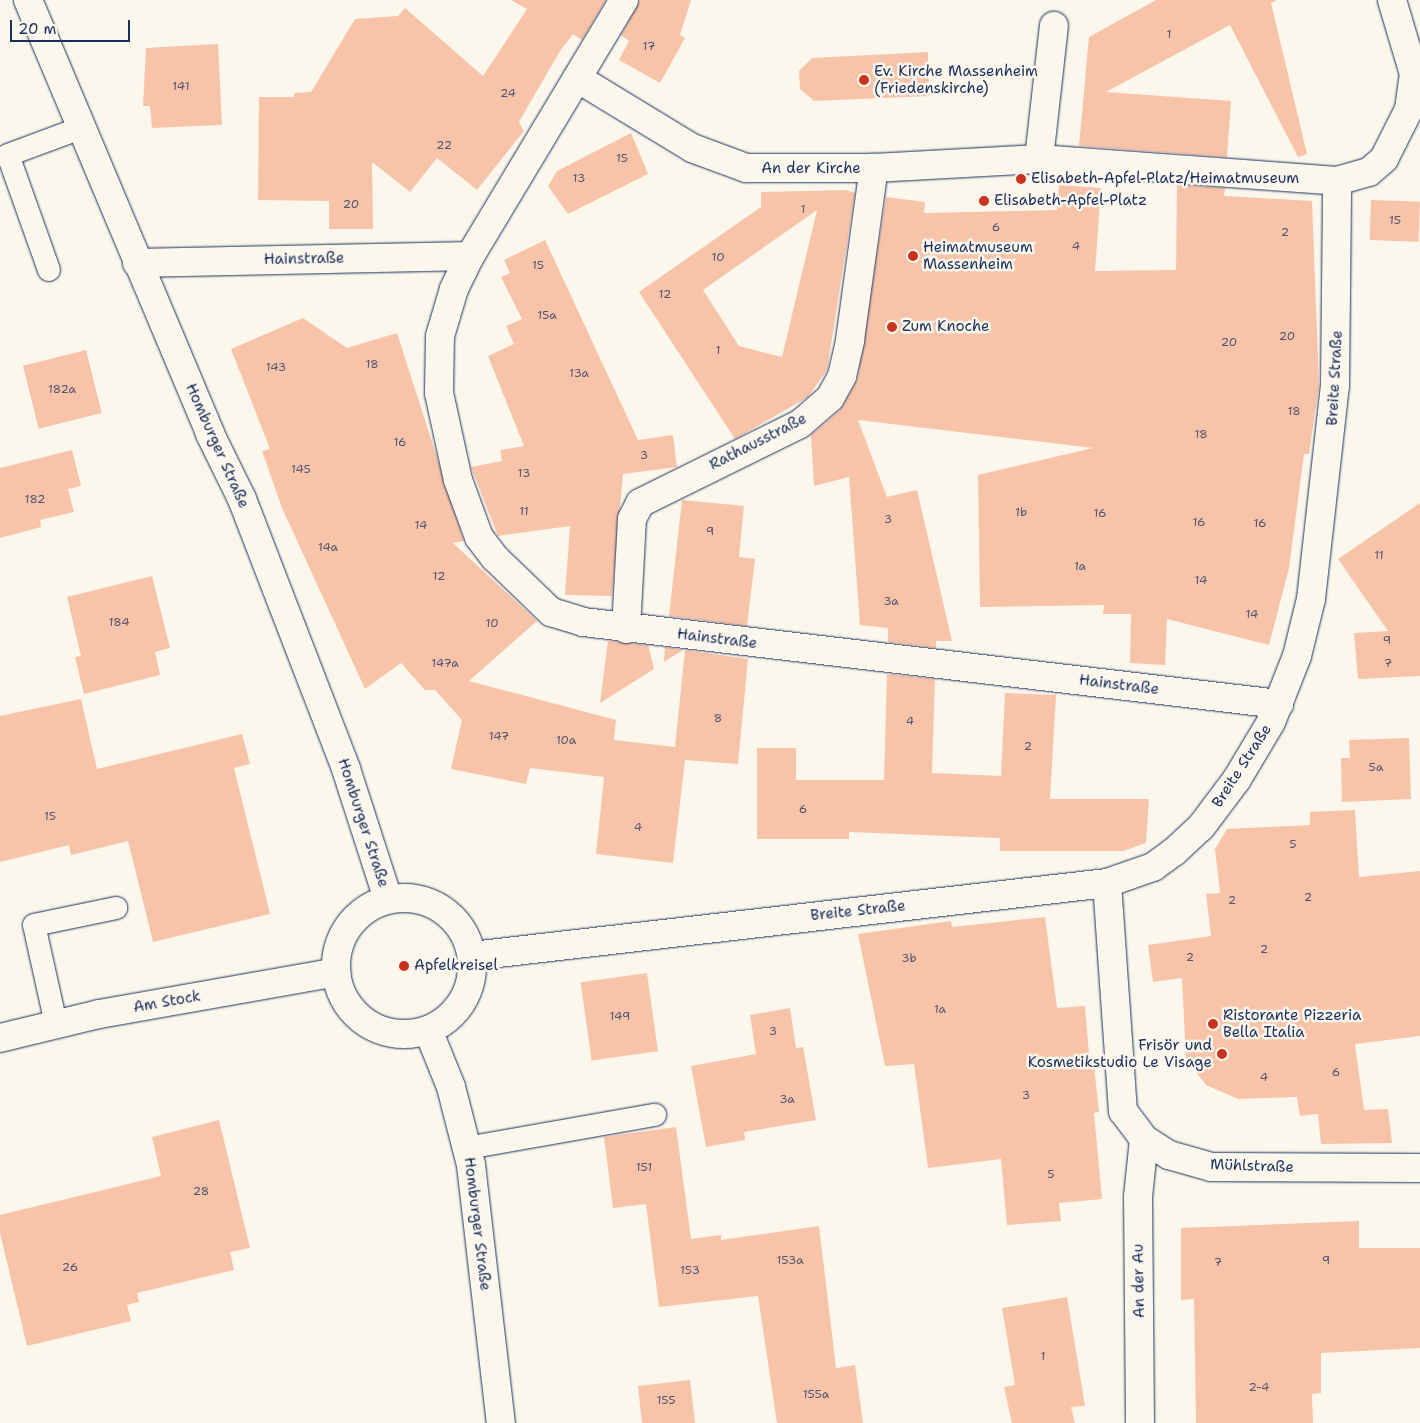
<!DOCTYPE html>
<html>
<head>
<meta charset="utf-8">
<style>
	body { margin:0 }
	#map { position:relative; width:1420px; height:1423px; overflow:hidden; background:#fbf7ec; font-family:"Shantell Sans",sans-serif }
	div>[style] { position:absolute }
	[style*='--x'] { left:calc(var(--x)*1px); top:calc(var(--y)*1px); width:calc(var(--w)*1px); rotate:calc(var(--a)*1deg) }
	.building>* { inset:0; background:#f8c4a9; transform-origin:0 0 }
	.roads { filter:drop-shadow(0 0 1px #1b2f5e) drop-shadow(0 0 1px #1b2f5e) }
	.service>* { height:22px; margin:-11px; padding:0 11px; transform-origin:11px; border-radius:11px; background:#fbf7ec }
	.minor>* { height:28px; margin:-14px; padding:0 14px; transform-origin:14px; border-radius:14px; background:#fbf7ec }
	.minor>.ring { margin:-14px; padding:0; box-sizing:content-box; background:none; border:28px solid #fbf7ec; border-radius:50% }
	.dots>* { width:14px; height:14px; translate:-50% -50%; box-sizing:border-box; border:2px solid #fbf7ec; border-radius:50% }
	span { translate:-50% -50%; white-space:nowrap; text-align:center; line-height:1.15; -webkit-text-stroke:5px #fbf7ec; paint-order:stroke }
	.number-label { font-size:12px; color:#525471 }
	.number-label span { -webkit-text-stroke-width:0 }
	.poi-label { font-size:15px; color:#1b2f5e }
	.left { translate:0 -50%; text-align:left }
	.right { translate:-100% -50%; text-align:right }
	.street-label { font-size:15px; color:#1b2f5e }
	.scale { position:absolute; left:10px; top:20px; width:120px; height:22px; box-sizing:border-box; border:2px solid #1b2f5e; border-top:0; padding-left:6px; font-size:15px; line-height:18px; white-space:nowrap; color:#1b2f5e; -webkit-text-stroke:4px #fbf7ec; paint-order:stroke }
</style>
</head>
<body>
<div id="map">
	<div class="building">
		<div style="clip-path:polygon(511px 0,606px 0,582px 40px,573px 34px,560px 51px,519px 122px,524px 131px,477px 190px,437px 158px,410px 192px,372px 162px,373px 229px,329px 229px,329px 201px,258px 200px,259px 97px,294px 97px,294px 93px,311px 92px,355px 19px,398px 16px,405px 8px,483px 76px,527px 9px)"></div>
		<div style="clip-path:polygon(640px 0,691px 0,680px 35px,685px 38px,660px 83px,619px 60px,629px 41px,621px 35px)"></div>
		<div style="clip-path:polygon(1156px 0,1277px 0,1271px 3px,1307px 154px,1298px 157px,1230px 25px,1106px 92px,1231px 101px,1227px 157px,1079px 146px,1089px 37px)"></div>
		<div style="clip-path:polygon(218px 44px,222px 125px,152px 128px,150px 106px,143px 106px,146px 48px)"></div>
		<div style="clip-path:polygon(928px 52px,929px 96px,814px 101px,800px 89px,799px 71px,812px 58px)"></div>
		<div style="clip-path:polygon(631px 133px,648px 174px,568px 214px,548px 186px,557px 171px)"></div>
		<div style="clip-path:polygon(1059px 185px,1101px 188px,1095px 271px,1176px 270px,1177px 185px,1225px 188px,1224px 196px,1312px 201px,1319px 385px,1309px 454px,1304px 454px,1289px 568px,1269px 645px,1167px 619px,1165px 665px,1130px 663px,1131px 614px,1103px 614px,1104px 605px,980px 607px,978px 475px,1093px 448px,858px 420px,887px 497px,917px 490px,952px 641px,936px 641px,936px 648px,888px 642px,888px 628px,860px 625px,849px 477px,814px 486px,811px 435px,840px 410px,857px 380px,886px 197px,925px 202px,924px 213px,1057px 210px)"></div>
		<div style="clip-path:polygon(evenodd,846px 190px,855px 193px,827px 370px,808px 397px,735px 439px,639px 292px,761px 207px,761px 192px,846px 190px,817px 210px,782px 357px,739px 346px,703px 290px,817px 210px)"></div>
		<div style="left:1371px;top:200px;width:49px;height:40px;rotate:2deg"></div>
		<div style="clip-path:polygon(545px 240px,638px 440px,673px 435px,677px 467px,623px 474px,612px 596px,565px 595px,570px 526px,498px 536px,471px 467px,502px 461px,500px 450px,524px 446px,488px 356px,514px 344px,506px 326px,522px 319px,501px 277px,510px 273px,504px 260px)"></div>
		<div style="clip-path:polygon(303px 318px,347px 348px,397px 333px,464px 541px,453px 543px,537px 621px,469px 681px,616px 720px,614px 740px,675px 747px,685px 650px,748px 659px,738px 764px,685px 760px,673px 863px,596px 854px,604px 777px,530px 768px,526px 784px,451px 769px,462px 720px,435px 690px,425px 690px,401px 663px,365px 689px,282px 508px,262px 451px,270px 449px,231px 349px)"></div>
		<div style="left:86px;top:350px;width:65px;height:65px;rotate:76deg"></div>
		<div style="clip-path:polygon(72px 450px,81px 486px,68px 489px,74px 512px,40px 520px,41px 527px,0 538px,0 468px)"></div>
		<div style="clip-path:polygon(682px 500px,744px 506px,739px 557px,755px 559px,747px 626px,669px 616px)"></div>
		<div style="clip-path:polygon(1420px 503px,1420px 676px,1358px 679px,1354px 633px,1388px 631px,1338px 559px)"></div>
		<div style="clip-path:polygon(152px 576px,170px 648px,155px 652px,160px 675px,84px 694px,75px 657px,81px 656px,67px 597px)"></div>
		<div style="clip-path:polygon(608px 641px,648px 645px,654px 669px,600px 703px)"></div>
		<div style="clip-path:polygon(665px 647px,683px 650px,664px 662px)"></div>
		<div style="clip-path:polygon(887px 674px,935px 679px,932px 773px,1001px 776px,1005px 693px,1056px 695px,1050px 799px,1149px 799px,1146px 843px,1123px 851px,1000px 851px,1000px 838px,849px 832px,849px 839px,757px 839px,757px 748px,796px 748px,796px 780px,884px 780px)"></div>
		<div style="clip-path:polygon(81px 699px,97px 769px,242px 734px,250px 764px,234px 768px,270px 914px,153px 942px,128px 841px,71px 855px,69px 845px,0 862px,0 716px)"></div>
		<div style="clip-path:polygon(1409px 738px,1411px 799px,1342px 802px,1341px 758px,1350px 758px,1349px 740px)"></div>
		<div style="clip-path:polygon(1355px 810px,1359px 877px,1420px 871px,1420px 1036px,1355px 1044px,1364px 1110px,1388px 1109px,1392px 1143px,1321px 1144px,1318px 1114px,1300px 1116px,1297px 1097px,1238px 1099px,1206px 1085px,1186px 1059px,1182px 978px,1153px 982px,1148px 945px,1211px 936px,1206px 894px,1220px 893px,1215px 849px,1227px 829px,1310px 825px,1310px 812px)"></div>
		<div style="clip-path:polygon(1045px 917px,1057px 1008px,1085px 1006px,1090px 1067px,1094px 1066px,1099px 1112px,1094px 1113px,1102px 1199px,1059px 1203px,1061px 1221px,1007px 1225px,1001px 1159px,928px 1168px,914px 1064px,885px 1066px,858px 934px,951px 921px,952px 927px)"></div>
		<div style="left:647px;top:973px;width:79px;height:67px;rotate:82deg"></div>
		<div style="clip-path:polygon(790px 1008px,796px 1048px,803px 1047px,816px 1120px,744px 1132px,745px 1140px,706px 1147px,691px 1066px,756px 1054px,750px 1015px)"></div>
		<div style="clip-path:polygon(219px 1120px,250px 1248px,230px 1252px,234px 1270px,137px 1293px,139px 1302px,127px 1305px,131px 1321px,27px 1346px,0 1233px,0 1215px,161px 1176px,152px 1137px)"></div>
		<div style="clip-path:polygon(676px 1127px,691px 1239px,721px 1235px,721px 1240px,819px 1226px,836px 1368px,855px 1365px,863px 1423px,777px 1423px,758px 1296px,659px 1307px,646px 1204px,613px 1208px,604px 1137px)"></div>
		<div style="clip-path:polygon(1359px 1221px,1359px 1248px,1420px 1248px,1420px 1348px,1321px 1353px,1321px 1393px,1312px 1394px,1313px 1423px,1196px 1423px,1194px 1299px,1181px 1300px,1181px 1228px)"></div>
		<div style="clip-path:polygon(1067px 1297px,1085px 1406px,1071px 1407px,1075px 1423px,1012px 1423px,1004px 1387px,1015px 1385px,1002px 1308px)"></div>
		<div style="clip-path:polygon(690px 1380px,695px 1423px,642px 1423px,638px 1386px)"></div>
	</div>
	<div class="roads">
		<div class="service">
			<div style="--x:49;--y:270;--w:122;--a:-109.6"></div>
			<div style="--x:8;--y:155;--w:78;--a:-20.3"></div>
			<div style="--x:56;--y:1024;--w:101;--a:-102.5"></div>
			<div style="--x:34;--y:925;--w:84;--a:-11.7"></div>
			<div style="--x:467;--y:1148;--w:191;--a:-10"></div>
		</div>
		<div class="minor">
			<div style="--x:28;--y:0;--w:471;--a:67.2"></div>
			<div style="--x:210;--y:434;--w:72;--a:63.8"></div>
			<div style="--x:242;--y:499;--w:289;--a:68.9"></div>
			<div style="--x:346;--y:769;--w:137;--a:72.1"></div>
			<div style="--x:624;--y:0;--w:299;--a:121"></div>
			<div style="--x:470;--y:256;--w:37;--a:116"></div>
			<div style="--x:454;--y:289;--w:49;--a:106.6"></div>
			<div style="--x:440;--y:336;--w:57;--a:91"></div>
			<div style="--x:439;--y:393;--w:89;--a:77.7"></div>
			<div style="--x:458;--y:480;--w:61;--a:69.8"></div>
			<div style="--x:479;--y:537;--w:26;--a:53"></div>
			<div style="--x:495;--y:558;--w:78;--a:44"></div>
			<div style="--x:551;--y:612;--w:34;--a:17"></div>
			<div style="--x:583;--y:622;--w:701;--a:6.72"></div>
			<div style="--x:577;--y:78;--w:135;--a:31.3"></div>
			<div style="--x:692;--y:148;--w:58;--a:20.3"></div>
			<div style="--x:746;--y:168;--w:128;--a:0"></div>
			<div style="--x:874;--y:168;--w:165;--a:-3.1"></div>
			<div style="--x:1039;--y:159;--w:299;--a:4.2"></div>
			<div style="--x:1337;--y:181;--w:33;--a:-16"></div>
			<div style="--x:1369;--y:172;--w:20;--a:-41"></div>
			<div style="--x:1384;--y:159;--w:56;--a:-63.4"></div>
			<div style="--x:1409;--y:109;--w:35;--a:-82"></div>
			<div style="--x:1414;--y:74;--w:77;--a:-106.6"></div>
			<div style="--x:1039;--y:159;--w:134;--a:-83.6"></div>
			<div style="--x:137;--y:263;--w:333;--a:-1.2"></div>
			<div style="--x:626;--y:629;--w:110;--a:-86.9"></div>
			<div style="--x:632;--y:519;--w:18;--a:-63"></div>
			<div style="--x:640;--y:503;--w:178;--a:-26.3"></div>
			<div style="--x:800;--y:424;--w:40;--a:-41"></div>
			<div style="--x:830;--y:398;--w:25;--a:-61"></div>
			<div style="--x:842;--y:376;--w:37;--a:-77"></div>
			<div style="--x:850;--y:340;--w:174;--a:-82.1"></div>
			<div style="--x:1107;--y:883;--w:229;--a:86"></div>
			<div style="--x:1123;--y:1111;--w:35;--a:53"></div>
			<div style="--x:1144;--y:1139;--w:30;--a:33"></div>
			<div style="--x:1169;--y:1155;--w:44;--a:15.9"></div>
			<div style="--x:1211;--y:1167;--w:209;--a:0.3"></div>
			<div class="ring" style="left:336px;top:898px;width:108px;height:108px"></div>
			<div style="--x:472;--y:956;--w:639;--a:-6.56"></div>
			<div style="--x:1107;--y:883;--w:49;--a:-19.2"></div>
			<div style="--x:1153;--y:867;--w:27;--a:-36"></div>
			<div style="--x:1175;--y:851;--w:35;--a:-43"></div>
			<div style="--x:1201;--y:827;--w:60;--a:-53.1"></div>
			<div style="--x:1237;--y:779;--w:66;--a:-59.2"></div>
			<div style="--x:1271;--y:722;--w:71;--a:-68.5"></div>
			<div style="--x:1297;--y:656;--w:59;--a:-76.2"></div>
			<div style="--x:1311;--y:599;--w:214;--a:-83.6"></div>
			<div style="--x:1335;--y:386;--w:205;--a:-89.4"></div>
			<div style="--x:428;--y:1030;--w:61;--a:68"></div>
			<div style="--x:451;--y:1087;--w:81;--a:75.6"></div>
			<div style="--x:471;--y:1165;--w:260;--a:83.4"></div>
			<div style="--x:0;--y:1038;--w:102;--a:-13.6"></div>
			<div style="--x:99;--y:1014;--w:241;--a:-10"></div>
			<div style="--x:1140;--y:1423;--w:226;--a:-90.5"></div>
			<div style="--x:1138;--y:1197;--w:58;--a:-84.1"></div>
		</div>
	</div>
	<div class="dots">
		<div style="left:864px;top:80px;background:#c8321e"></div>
		<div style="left:1021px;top:179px;background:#c8321e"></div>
		<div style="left:984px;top:201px;background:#c8321e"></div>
		<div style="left:913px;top:256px;background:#c8321e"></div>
		<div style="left:892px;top:327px;background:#c8321e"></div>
		<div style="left:404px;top:966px;background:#c8321e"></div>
		<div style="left:1213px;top:1024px;background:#c8321e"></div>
		<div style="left:1222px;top:1054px;background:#c8321e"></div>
	</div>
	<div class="number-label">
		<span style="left:1169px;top:35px">1</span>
		<span style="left:649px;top:47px">17</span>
		<span style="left:181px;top:87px">141</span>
		<span style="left:508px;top:94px">24</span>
		<span style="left:444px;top:146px">22</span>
		<span style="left:622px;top:159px">15</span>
		<span style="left:579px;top:179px">13</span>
		<span style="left:351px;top:205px">20</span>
		<span style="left:803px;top:210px">1</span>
		<span style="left:1395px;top:221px">15</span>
		<span style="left:996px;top:228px">6</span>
		<span style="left:1285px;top:233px">2</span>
		<span style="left:1076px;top:247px">4</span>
		<span style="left:718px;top:258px">10</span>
		<span style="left:538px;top:266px">15</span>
		<span style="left:665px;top:295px">12</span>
		<span style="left:547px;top:316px">15a</span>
		<span style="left:1287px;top:337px">20</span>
		<span style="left:1229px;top:343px">20</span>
		<span style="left:718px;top:351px">1</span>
		<span style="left:372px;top:365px">18</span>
		<span style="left:276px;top:368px">143</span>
		<span style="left:579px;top:374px">13a</span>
		<span style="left:62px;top:390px">182a</span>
		<span style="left:1294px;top:412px">18</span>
		<span style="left:1201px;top:435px">18</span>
		<span style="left:400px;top:443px">16</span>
		<span style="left:644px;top:456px">3</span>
		<span style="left:301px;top:470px">145</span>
		<span style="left:524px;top:474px">13</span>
		<span style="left:35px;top:500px">182</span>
		<span style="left:524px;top:512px">11</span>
		<span style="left:1021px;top:513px">1b</span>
		<span style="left:1100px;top:514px">16</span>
		<span style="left:888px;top:520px">3</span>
		<span style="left:1199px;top:523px">16</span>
		<span style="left:1260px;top:524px">16</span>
		<span style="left:421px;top:526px">14</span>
		<span style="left:710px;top:532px">9</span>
		<span style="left:328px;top:548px">14a</span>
		<span style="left:1379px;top:556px">11</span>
		<span style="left:1080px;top:567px">1a</span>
		<span style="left:439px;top:577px">12</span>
		<span style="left:1201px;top:581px">14</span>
		<span style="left:891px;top:602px">3a</span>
		<span style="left:1252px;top:615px">14</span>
		<span style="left:119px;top:623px">184</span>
		<span style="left:492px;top:624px">10</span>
		<span style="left:1387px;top:641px">9</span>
		<span style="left:445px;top:664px">147a</span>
		<span style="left:1388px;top:664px">7</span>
		<span style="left:718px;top:719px">8</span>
		<span style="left:910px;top:722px">4</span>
		<span style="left:499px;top:737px">147</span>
		<span style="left:566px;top:741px">10a</span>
		<span style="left:1028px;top:747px">2</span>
		<span style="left:1376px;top:768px">5a</span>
		<span style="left:803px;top:810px">6</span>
		<span style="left:50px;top:817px">15</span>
		<span style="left:638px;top:828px">4</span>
		<span style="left:1293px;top:845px">5</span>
		<span style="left:1308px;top:898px">2</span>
		<span style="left:1232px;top:901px">2</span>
		<span style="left:1264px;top:950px">2</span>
		<span style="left:1190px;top:958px">2</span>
		<span style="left:909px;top:959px">3b</span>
		<span style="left:940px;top:1010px">1a</span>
		<span style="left:620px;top:1017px">149</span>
		<span style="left:773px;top:1032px">3</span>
		<span style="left:1336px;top:1073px">6</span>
		<span style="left:1264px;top:1078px">4</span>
		<span style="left:1026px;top:1096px">3</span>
		<span style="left:787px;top:1100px">3a</span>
		<span style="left:644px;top:1168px">151</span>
		<span style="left:1051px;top:1175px">5</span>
		<span style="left:201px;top:1192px">28</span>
		<span style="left:790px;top:1261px">153a</span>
		<span style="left:1326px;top:1261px">9</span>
		<span style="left:1218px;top:1263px">7</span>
		<span style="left:70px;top:1268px">26</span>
		<span style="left:690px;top:1271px">153</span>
		<span style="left:1043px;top:1357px">1</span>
		<span style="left:1259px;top:1388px">2-4</span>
		<span style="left:816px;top:1395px">155a</span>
		<span style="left:666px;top:1401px">155</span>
	</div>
	<div class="poi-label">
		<span class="left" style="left:874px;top:80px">Ev. Kirche Massenheim<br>(Friedenskirche)</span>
		<span class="left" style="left:1031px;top:179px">Elisabeth-Apfel-Platz/Heimatmuseum</span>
		<span class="left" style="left:994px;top:201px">Elisabeth-Apfel-Platz</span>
		<span class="left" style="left:923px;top:256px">Heimatmuseum<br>Massenheim</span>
		<span class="left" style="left:902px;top:327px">Zum Knoche</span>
		<span class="left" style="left:414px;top:966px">Apfelkreisel</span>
		<span class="left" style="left:1223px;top:1024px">Ristorante Pizzeria<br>Bella Italia</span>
		<span class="right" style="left:1212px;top:1054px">Frisör und<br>Kosmetikstudio Le Visage</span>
	</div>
	<div class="street-label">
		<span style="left:811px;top:169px">An der Kirche</span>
		<span style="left:304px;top:259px;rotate:-1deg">Hainstraße</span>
		<span style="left:1335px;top:378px;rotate:-87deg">Breite Straße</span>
		<span style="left:758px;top:442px;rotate:-27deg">Rathausstraße</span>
		<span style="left:217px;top:446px;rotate:66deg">Homburger Straße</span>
		<span style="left:717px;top:639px;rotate:7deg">Hainstraße</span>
		<span style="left:1119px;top:685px;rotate:7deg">Hainstraße</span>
		<span style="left:1242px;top:766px;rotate:-57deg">Breite Straße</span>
		<span style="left:363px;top:823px;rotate:72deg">Homburger Straße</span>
		<span style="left:858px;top:911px;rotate:-6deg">Breite Straße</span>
		<span style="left:167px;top:1002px;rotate:-10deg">Am Stock</span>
		<span style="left:1252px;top:1166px;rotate:2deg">Mühlstraße</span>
		<span style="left:477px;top:1224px;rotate:83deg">Homburger Straße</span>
		<span style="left:1139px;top:1281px;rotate:-91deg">An der Au</span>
	</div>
	<div class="scale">20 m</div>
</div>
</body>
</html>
